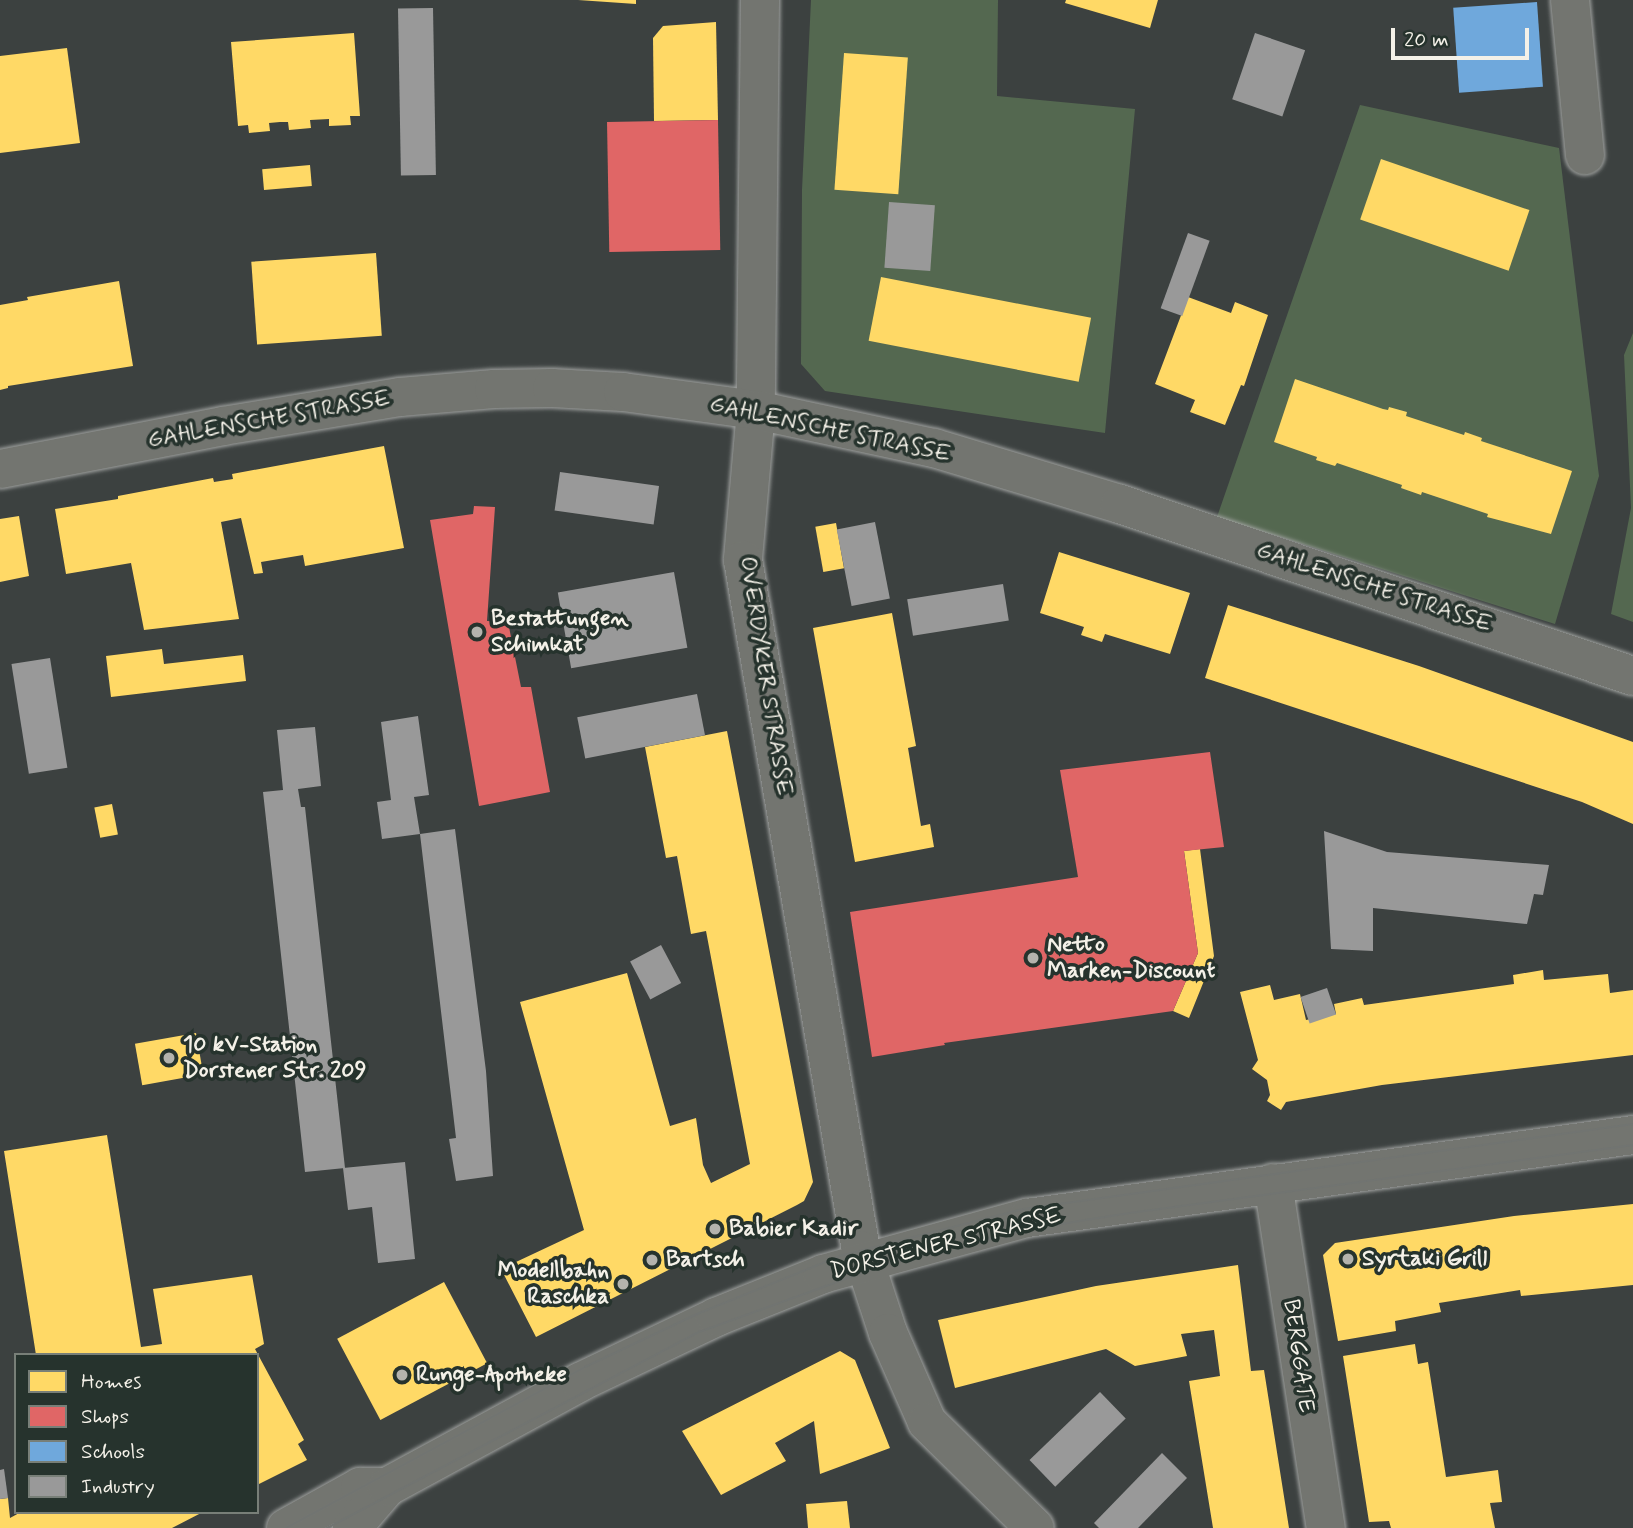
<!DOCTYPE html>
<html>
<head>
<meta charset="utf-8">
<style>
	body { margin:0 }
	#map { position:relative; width:1633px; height:1528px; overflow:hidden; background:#3c4140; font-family:Mynerve,sans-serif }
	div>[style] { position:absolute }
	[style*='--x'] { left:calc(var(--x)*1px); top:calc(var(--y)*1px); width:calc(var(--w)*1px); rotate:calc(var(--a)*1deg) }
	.green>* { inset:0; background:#546850 }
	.homes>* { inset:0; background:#ffd966; transform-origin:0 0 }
	.shops>* { inset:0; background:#e06666; transform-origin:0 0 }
	.schools>* { inset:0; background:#6fa8dc; transform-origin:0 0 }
	.industry>* { inset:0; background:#999; transform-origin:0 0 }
	.roads { filter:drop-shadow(0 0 2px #9fa19f) drop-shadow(0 0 2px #9fa19f) }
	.street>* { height:38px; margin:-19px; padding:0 19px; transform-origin:19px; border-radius:19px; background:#737570 }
	.secondary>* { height:38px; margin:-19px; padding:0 19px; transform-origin:19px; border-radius:19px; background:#737570 }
	.primary>* { height:38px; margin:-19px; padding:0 19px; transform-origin:19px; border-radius:19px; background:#737570 }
	.tram>* { height:2px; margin:-1px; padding:0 1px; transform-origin:1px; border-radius:1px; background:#717471 }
	.dots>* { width:19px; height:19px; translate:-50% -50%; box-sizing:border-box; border:4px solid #26332d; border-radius:50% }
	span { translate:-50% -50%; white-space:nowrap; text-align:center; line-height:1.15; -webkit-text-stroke:7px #26332d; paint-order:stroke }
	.street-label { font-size:23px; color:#f4f1e8 }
	.poi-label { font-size:23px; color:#f4f1e8; font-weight:700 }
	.left { translate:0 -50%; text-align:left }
	.right { translate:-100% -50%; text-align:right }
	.legend { position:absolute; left:14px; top:1353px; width:245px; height:161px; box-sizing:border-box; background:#26332d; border:2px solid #787f78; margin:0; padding:9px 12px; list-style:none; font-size:21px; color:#f4f1e8 }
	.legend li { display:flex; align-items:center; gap:14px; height:35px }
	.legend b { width:35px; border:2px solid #787f78 }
	.scale { position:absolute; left:1391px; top:28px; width:138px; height:32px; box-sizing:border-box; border:4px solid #f4f1e8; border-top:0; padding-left:9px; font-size:21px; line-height:24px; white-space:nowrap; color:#f4f1e8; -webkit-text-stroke:5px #26332d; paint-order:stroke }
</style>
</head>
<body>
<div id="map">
	<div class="green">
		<div style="clip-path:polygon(811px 0,998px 0,997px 96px,1135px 109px,1105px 433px,825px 391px,801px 364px,802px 190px)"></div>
		<div style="clip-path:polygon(1360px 105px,1559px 148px,1599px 476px,1555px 624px,1217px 517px)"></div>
		<div style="clip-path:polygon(1633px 333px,1633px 622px,1611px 614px,1631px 508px,1624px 355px)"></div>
	</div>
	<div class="homes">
		<div style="clip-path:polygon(578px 0,636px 0,636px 4px)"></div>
		<div style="clip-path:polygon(1066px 0,1158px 0,1150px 28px,1065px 3px)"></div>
		<div style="clip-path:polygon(716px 22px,718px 120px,654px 121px,653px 38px,663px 26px)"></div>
		<div style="clip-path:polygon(354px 33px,360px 116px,350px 116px,351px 125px,329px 126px,329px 119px,310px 120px,311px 128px,289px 130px,288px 122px,280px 122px,269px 123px,270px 131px,249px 133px,248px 125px,238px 126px,231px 42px)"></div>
		<div style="clip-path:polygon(67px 48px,80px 143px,0 153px,0 56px)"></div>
		<div style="left:844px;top:53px;width:64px;height:137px;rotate:4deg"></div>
		<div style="left:1381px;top:159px;width:157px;height:64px;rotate:19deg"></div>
		<div style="left:310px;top:165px;width:21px;height:48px;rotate:85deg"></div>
		<div style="left:376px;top:253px;width:83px;height:125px;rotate:86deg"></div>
		<div style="left:881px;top:277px;width:214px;height:65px;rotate:11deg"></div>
		<div style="clip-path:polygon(119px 281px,133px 366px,8px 386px,8px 388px,0 390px,0 305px,28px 300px,27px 297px)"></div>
		<div style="clip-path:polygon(1188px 297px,1231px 313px,1235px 302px,1268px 315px,1244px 386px,1241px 385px,1225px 425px,1190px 412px,1195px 400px,1155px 384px)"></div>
		<div style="clip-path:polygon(1295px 379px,1383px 409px,1388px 410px,1389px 407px,1407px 412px,1406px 416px,1464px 435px,1465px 432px,1482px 438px,1481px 441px,1572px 471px,1551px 534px,1487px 517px,1488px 514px,1422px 492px,1421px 495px,1401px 488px,1402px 485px,1337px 463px,1335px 466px,1316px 460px,1317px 457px,1274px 442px)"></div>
		<div style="clip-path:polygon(384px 446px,404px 548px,305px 566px,303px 555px,261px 562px,263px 573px,254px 574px,241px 518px,221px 522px,239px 619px,144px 630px,131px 563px,66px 574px,55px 509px,118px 499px,118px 496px,213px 478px,214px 482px,233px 479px,232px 474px)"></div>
		<div style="clip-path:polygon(19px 516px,29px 576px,0 582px,0 519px)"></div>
		<div style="left:836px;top:523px;width:46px;height:21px;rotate:80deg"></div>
		<div style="clip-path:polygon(1059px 552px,1190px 593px,1170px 654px,1105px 634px,1102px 642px,1081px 635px,1084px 627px,1040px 613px)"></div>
		<div style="clip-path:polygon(1228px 605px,1419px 666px,1633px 742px,1633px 824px,1582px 802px,1205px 678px)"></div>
		<div style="clip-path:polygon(892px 613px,916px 746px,908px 748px,921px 826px,930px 824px,934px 847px,855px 862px,813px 628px)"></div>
		<div style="clip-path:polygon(162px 649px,164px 664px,243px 655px,246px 681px,111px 697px,106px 656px)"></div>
		<div style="clip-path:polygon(727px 731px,813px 1182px,804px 1201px,797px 1205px,536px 1337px,501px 1269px,584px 1230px,520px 1002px,627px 973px,670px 1126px,696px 1118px,703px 1165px,711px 1183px,750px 1164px,706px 931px,691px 934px,677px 856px,666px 858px,645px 747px)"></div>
		<div style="left:112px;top:804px;width:31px;height:18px;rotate:79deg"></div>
		<div style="clip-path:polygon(1200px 849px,1214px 956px,1189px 1018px,1173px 1011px,1198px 953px,1184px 851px)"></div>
		<div style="clip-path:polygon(1543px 970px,1544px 980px,1608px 974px,1610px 993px,1633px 990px,1633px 1055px,1382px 1085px,1286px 1102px,1281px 1110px,1267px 1101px,1270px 1095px,1267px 1080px,1252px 1069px,1258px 1060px,1240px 992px,1270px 985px,1274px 1000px,1300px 994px,1306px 1020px,1336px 1014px,1334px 1004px,1362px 998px,1364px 1005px,1514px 984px,1513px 975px)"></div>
		<div style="left:196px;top:1033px;width:42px;height:62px;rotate:80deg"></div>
		<div style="clip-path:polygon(107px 1135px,141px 1347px,162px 1344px,153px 1289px,252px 1275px,264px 1344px,255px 1349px,304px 1440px,298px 1444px,307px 1460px,257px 1485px,257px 1355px,36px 1355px,4px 1151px)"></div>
		<div style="clip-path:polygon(1633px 1204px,1633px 1285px,1521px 1296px,1520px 1290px,1439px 1303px,1441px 1312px,1395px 1321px,1396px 1331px,1338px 1341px,1323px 1255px,1335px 1243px,1514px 1216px)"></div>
		<div style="clip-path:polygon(1238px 1265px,1251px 1371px,1264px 1370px,1289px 1528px,1213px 1528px,1189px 1381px,1220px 1376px,1214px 1330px,1181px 1334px,1187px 1356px,1135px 1366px,1106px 1349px,955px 1388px,938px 1320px,1096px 1286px)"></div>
		<div style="left:444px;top:1282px;width:92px;height:121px;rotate:62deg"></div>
		<div style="clip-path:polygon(1415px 1344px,1418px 1364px,1428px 1362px,1446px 1477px,1498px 1470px,1502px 1502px,1490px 1503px,1495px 1528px,1391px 1528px,1389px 1521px,1369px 1522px,1343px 1356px)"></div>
		<div style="clip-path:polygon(840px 1351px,855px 1360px,890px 1448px,820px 1474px,814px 1421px,775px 1443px,786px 1461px,721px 1495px,682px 1431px)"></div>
		<div style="clip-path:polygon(8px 1498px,10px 1518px,21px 1512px,203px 1512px,172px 1528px,0 1528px,0 1499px)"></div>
		<div style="clip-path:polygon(847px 1501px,850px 1528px,808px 1528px,806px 1504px)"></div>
	</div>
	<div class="shops">
		<div style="left:718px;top:120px;width:130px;height:111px;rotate:89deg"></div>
		<div style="clip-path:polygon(474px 506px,495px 507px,487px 621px,508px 622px,521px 687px,531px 687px,550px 792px,479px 806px,430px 520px,473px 514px)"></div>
		<div style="clip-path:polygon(1210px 752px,1224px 847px,1184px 851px,1198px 953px,1173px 1011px,944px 1043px,945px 1045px,872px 1057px,850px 912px,1078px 877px,1060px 770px)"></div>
	</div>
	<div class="schools">
		<div style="left:1537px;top:2px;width:85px;height:84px;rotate:86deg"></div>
	</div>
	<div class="industry">
		<div style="left:433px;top:8px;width:167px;height:35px;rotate:89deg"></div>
		<div style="left:1255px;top:33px;width:53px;height:70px;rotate:19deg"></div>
		<div style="left:889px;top:202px;width:46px;height:66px;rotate:4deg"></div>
		<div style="left:1188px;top:233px;width:23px;height:80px;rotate:20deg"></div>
		<div style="left:560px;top:472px;width:100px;height:39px;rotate:8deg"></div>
		<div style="left:875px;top:522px;width:78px;height:39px;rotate:79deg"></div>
		<div style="left:674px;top:572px;width:77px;height:118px;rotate:80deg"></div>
		<div style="left:1003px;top:584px;width:37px;height:97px;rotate:81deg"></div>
		<div style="left:50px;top:658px;width:111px;height:39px;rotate:81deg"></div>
		<div style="left:697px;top:694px;width:42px;height:122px;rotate:79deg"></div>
		<div style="clip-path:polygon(418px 716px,429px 795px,414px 797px,420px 834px,382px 839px,377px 802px,391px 800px,381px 722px)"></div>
		<div style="clip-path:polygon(315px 727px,321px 786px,298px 789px,301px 807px,305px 807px,345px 1168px,305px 1172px,263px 792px,283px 790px,277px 730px)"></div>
		<div style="clip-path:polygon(455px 829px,486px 1071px,493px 1176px,456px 1181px,449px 1139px,456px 1138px,420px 834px)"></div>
		<div style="clip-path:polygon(1324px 831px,1387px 852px,1549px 865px,1543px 895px,1534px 894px,1527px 924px,1373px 908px,1373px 951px,1331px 949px)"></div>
		<div style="left:661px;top:945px;width:43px;height:35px;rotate:62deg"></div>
		<div style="left:1327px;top:988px;width:28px;height:28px;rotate:71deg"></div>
		<div style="clip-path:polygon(405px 1162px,415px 1259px,378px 1263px,372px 1207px,348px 1210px,343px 1168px)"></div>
		<div style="left:1100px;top:1392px;width:37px;height:98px;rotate:46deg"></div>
		<div style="clip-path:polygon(1162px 1453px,1187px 1478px,1138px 1528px,1099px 1528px,1094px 1523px)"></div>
		<div style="clip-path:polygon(4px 1469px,8px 1498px,0 1499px,0 1470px)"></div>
	</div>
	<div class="roads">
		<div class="street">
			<div style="--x:760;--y:0;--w:410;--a:90.6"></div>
			<div style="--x:756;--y:410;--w:151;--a:95"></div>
			<div style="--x:743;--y:560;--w:700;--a:80.3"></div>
			<div style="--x:861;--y:1250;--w:87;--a:72"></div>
			<div style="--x:888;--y:1333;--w:97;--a:66.3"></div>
			<div style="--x:927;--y:1422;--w:151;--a:44.5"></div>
			<div style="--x:1570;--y:0;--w:156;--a:84.5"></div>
			<div style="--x:1273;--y:1183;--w:349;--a:81.3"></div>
		</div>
		<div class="secondary">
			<div style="--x:0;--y:469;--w:227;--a:-10.9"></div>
			<div style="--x:223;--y:426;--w:179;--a:-9.3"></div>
			<div style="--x:400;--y:397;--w:94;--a:-4.9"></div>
			<div style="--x:494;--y:389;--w:58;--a:-1"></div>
			<div style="--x:552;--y:388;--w:71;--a:3.2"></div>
			<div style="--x:623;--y:392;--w:134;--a:7.7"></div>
			<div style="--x:756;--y:410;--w:182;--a:12.1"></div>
			<div style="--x:934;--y:448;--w:194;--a:16.8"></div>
			<div style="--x:1120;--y:504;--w:541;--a:18.54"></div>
		</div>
		<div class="primary">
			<div style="--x:286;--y:1528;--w:85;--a:-29"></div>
			<div style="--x:360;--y:1487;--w:27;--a:0"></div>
			<div style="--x:352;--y:1528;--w:54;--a:-49.5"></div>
			<div style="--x:387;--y:1487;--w:220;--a:-28.5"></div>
			<div style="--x:580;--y:1382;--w:151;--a:-25.5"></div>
			<div style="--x:716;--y:1317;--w:115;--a:-21.9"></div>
			<div style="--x:823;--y:1274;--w:212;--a:-15.4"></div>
			<div style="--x:1027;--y:1218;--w:612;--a:-7.8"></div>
		</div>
	</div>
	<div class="tram">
		<div style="--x:286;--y:1528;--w:340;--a:-28.3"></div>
		<div style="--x:585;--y:1367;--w:124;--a:-25.3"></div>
		<div style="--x:697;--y:1314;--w:154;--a:-22.1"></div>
		<div style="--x:840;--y:1256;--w:189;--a:-14.4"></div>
		<div style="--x:1023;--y:1209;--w:616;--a:-7.93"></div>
		<div style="--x:327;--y:1528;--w:420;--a:-27.8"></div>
		<div style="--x:699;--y:1332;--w:197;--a:-19.9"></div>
		<div style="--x:884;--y:1265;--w:143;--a:-14.1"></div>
		<div style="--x:1023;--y:1230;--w:108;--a:-9"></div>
		<div style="--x:1130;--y:1213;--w:508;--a:-7.7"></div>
	</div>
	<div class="dots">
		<div style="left:477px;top:632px;background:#b4b3ad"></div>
		<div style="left:1033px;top:958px;background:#b4b3ad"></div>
		<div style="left:169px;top:1058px;background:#b4b3ad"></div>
		<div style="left:715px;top:1229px;background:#b4b3ad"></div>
		<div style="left:1348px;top:1259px;background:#b4b3ad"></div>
		<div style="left:652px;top:1260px;background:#b4b3ad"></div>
		<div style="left:623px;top:1284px;background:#b4b3ad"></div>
		<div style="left:402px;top:1375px;background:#b4b3ad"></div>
	</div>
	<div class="street-label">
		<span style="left:269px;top:420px;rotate:-10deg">GAHLENSCHE STRASSE</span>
		<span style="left:830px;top:430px;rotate:12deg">GAHLENSCHE STRASSE</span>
		<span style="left:1374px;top:588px;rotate:18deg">GAHLENSCHE STRASSE</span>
		<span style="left:765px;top:676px;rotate:81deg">OVERDYKER STRASSE</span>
		<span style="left:946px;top:1244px;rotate:-14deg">DORSTENER STRASSE</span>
		<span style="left:1298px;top:1356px;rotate:82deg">BERGGATE</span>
	</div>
	<div class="poi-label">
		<span class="left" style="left:491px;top:632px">Bestattungen<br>Schimkat</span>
		<span class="left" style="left:1047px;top:958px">Netto<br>Marken-Discount</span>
		<span class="left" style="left:183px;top:1058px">10 kV-Station<br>Dorstener Str. 209</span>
		<span class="left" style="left:729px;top:1229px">Babier Kadir</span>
		<span class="left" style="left:1362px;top:1259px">Syrtaki Grill</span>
		<span class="left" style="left:666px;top:1260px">Bartsch</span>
		<span class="right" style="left:609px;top:1284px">Modellbahn<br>Raschka</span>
		<span class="left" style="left:416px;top:1375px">Runge-Apotheke</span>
	</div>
	<ul class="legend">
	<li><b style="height:19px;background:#ffd966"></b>Homes</li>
	<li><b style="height:19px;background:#e06666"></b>Shops</li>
	<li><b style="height:19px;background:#6fa8dc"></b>Schools</li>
	<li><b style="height:19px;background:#999"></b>Industry</li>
	</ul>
	<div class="scale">20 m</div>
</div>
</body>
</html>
